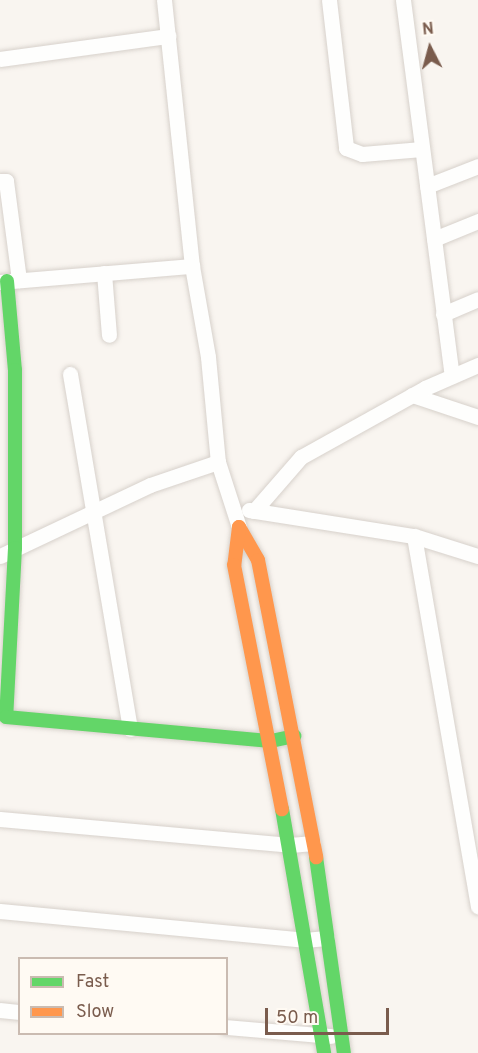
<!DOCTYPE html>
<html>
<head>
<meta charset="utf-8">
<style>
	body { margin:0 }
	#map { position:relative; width:478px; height:1053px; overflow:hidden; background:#f9f5f0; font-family:Overpass,sans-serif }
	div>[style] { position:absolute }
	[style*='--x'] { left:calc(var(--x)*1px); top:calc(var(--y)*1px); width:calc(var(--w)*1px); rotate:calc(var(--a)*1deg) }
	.roads { filter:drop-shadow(0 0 2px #d7d1cb) drop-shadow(0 0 2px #d7d1cb) }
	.street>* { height:15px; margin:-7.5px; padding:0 7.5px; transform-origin:7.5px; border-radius:7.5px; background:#fefefd }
	.fast>* { height:14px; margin:-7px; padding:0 7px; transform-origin:7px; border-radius:7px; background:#63d668 }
	.slow>* { height:14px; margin:-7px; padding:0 7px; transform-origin:7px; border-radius:7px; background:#ff974d }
	span { translate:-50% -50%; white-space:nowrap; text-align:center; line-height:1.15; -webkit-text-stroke:4.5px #fffaf3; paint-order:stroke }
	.legend { position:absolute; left:18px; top:957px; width:210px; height:78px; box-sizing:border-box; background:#fffaf3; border:2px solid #cabbb1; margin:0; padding:8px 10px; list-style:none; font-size:18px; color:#7a5c4d }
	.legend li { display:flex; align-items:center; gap:12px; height:30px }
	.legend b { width:30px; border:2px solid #cabbb1 }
	.north { position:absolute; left:400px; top:18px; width:60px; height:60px; -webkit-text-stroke:4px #fffaf3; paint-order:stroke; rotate:354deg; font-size:16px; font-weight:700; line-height:24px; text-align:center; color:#7a5c4d }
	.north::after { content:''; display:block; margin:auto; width:21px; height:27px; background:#7a5c4d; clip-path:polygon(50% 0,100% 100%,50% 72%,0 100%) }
	.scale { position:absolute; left:265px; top:1008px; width:124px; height:27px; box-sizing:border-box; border:3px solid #7a5c4d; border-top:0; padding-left:8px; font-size:18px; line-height:21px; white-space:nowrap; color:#7a5c4d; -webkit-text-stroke:4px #fffaf3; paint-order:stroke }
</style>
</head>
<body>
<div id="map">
	<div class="roads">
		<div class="street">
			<div style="--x:164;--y:0;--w:267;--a:84"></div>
			<div style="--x:329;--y:0;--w:149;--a:83.4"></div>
			<div style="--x:346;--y:148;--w:17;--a:21"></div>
			<div style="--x:362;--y:154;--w:60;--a:-4.8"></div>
			<div style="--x:403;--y:0;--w:379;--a:82.6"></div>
			<div style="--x:0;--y:59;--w:170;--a:-7.8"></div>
			<div style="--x:0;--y:181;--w:6;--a:0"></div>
			<div style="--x:6;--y:181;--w:100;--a:82.5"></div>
			<div style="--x:427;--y:186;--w:55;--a:-21.4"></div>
			<div style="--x:434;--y:239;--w:48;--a:-22.2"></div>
			<div style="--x:104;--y:273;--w:62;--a:85.4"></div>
			<div style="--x:0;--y:282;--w:193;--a:-4.8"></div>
			<div style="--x:192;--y:266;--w:92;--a:80"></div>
			<div style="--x:208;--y:357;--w:105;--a:84.6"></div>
			<div style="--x:218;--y:462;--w:68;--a:72.1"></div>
			<div style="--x:443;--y:314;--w:38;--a:-23"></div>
			<div style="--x:70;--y:374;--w:360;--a:80.4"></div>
			<div style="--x:412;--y:395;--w:70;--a:18.4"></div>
			<div style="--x:249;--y:510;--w:167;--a:9"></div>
			<div style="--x:414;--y:536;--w:67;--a:17.4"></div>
			<div style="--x:254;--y:511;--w:72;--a:-49"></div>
			<div style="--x:301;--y:457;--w:142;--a:-29.1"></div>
			<div style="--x:425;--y:388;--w:58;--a:-23.5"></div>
			<div style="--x:414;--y:536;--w:376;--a:80.2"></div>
			<div style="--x:0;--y:556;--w:166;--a:-25.3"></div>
			<div style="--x:150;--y:485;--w:72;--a:-18.7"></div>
			<div style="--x:0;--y:819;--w:291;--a:5.1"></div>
			<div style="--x:290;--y:845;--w:23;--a:-5"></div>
			<div style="--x:0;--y:911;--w:305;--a:5.4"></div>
			<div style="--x:304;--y:940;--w:23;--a:-5"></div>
			<div style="--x:0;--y:1010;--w:20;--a:6"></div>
			<div style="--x:226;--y:1027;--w:105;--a:4.9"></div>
		</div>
		<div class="fast">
			<div style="--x:7;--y:281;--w:89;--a:84.9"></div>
			<div style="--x:15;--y:370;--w:178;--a:90"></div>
			<div style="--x:15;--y:548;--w:169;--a:93"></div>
			<div style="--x:6;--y:717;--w:266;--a:5.2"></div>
			<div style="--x:271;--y:741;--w:24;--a:-12"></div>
			<div style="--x:282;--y:809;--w:248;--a:80.2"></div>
			<div style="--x:316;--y:857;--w:198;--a:81.9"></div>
		</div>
		<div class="slow">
			<div style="--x:239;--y:527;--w:38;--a:60"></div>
			<div style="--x:258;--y:560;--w:303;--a:78.9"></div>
			<div style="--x:239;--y:527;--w:38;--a:97"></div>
			<div style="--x:234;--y:565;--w:249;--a:78.9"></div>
		</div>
	</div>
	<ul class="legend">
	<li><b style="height:8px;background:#63d668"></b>Fast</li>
	<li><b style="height:8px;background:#ff974d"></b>Slow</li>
	</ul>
	<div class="north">N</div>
	<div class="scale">50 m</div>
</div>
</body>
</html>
